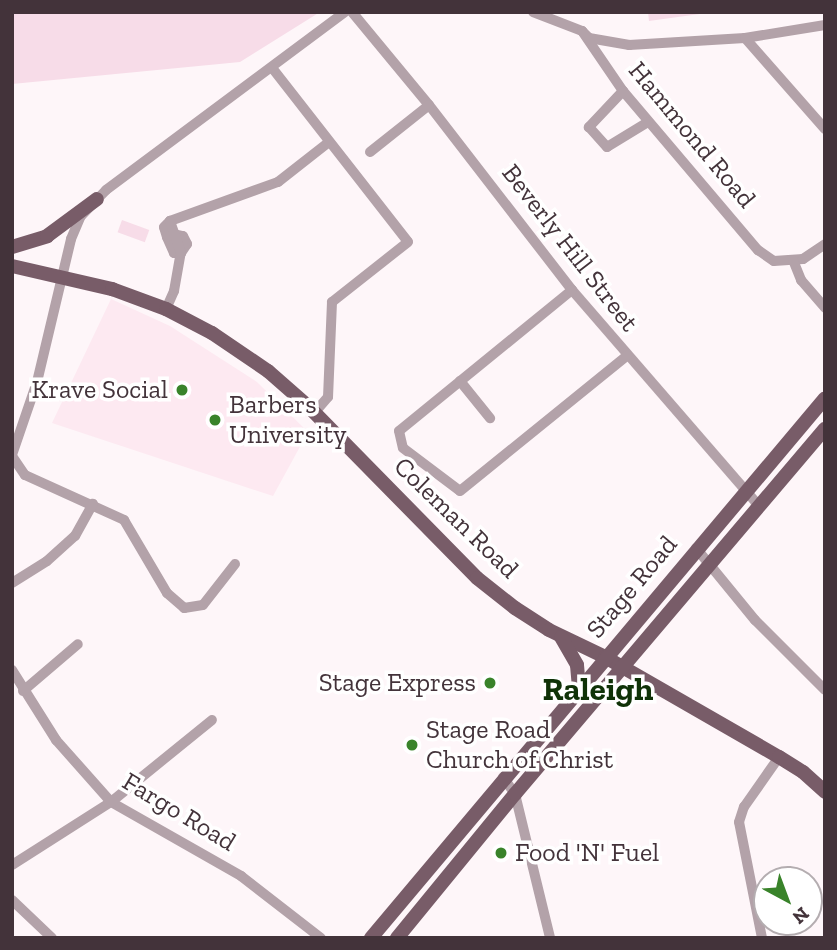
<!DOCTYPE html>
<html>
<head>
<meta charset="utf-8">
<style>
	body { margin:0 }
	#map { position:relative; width:837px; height:950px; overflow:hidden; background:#fef6f9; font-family:"Zilla Slab",serif }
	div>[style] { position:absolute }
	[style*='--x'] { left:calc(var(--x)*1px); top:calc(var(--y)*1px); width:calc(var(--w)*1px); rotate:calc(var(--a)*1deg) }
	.built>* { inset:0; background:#fde9f1 }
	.green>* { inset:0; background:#f7dce8; transform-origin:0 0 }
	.minor>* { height:10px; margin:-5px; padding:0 5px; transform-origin:5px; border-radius:5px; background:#b3a2a9 }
	.major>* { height:14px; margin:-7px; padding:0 7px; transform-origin:7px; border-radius:7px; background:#785c68 }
	.dots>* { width:19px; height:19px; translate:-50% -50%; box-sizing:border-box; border:4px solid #fff; border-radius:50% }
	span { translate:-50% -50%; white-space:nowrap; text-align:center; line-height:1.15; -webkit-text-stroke:7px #fff; paint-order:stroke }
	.street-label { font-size:26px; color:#43333a }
	.poi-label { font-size:26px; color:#43333a }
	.right { translate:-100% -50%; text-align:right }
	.left { translate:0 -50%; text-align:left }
	.district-label { font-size:33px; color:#0f3207; font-weight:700 }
	.frame { position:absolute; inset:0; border:14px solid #43333a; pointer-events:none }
	.north { position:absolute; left:753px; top:866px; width:70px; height:70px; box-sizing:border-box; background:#fff; border:2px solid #b4adb0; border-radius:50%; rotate:139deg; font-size:19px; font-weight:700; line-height:28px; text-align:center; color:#43333a }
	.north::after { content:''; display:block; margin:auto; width:24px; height:32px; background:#39832a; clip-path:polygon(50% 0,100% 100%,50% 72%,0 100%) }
</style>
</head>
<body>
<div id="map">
	<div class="built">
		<div style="clip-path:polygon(111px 299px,170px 326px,257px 382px,308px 432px,273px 496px,52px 423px)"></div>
	</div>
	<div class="green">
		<div style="clip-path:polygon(12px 12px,320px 12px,240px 62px,12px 84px)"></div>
		<div style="clip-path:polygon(648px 12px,714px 12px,649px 21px)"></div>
		<div style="left:122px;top:220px;width:29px;height:13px;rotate:20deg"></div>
	</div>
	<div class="minor">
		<div style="--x:352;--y:12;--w:121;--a:50.4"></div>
		<div style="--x:429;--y:105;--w:234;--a:52.3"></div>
		<div style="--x:572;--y:290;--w:286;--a:49.1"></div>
		<div style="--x:533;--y:12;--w:53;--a:21.2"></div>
		<div style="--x:582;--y:31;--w:10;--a:45"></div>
		<div style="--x:589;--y:38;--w:41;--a:9.9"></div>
		<div style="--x:629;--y:45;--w:116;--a:-3.5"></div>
		<div style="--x:745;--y:38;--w:81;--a:-9.2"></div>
		<div style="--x:582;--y:31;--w:73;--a:55.7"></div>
		<div style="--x:623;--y:91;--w:209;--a:49.7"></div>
		<div style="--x:758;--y:250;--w:19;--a:35"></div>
		<div style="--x:774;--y:261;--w:29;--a:-4"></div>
		<div style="--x:803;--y:259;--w:27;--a:-34"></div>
		<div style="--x:745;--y:38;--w:121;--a:48.7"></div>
		<div style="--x:273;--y:69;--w:219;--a:52"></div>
		<div style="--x:408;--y:242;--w:97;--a:141.7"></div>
		<div style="--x:332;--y:302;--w:95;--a:92.4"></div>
		<div style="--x:328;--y:397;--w:21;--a:131"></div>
		<div style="--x:623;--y:91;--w:50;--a:133.4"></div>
		<div style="--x:589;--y:127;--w:27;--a:48"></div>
		<div style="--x:607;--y:147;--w:48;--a:-31.4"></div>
		<div style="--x:370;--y:152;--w:75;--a:-38.5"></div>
		<div style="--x:174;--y:234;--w:9;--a:13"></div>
		<div style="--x:183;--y:236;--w:9;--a:63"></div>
		<div style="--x:187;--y:244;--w:11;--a:124"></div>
		<div style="--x:181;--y:253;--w:7;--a:180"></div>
		<div style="--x:174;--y:253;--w:17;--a:-114"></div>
		<div style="--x:167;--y:237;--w:10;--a:-107"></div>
		<div style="--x:164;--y:227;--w:8;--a:-45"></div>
		<div style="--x:170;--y:221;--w:115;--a:-19.9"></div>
		<div style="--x:278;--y:182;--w:65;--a:-38.1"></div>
		<div style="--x:793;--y:260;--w:22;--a:68"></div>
		<div style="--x:801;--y:280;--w:37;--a:49"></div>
		<div style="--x:572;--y:290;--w:223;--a:140.8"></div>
		<div style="--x:399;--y:431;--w:17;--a:77"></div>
		<div style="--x:403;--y:448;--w:71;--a:37"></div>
		<div style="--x:460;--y:491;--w:215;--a:-39"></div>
		<div style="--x:166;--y:309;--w:20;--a:-66"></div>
		<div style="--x:174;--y:291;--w:39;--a:-80"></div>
		<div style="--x:181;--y:253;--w:34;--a:-109"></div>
		<div style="--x:460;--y:381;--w:48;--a:51"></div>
		<div style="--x:12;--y:455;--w:77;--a:-71.1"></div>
		<div style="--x:37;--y:382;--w:147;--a:-76.6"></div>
		<div style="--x:71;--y:239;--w:25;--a:-67"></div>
		<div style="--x:81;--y:216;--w:36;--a:-46"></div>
		<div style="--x:106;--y:190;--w:298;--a:-36.7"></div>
		<div style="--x:12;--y:456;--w:23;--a:56"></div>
		<div style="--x:25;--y:475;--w:109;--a:24.4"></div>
		<div style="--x:124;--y:520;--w:85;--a:59.5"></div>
		<div style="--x:167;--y:593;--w:23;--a:41"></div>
		<div style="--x:184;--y:608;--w:19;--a:-9"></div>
		<div style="--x:203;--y:605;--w:52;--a:-52"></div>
		<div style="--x:696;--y:548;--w:93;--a:50.7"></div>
		<div style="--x:755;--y:620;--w:99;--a:45"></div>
		<div style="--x:12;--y:583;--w:41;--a:-32.2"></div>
		<div style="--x:47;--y:561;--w:38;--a:-42"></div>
		<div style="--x:75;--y:536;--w:37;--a:-61"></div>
		<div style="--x:12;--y:670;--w:83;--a:57.8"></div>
		<div style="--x:56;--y:740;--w:83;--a:48.4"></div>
		<div style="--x:111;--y:802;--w:150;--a:29.6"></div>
		<div style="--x:241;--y:876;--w:101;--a:37.8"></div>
		<div style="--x:23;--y:691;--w:72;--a:-40.5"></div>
		<div style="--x:503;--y:777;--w:21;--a:55"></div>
		<div style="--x:515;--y:794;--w:148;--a:76.3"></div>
		<div style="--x:12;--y:865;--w:117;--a:-32.5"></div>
		<div style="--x:111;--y:802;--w:130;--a:-39.1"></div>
		<div style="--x:12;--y:900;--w:55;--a:43.5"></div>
		<div style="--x:762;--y:938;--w:118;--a:-101.2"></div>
		<div style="--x:739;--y:822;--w:16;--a:-72"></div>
		<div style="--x:744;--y:807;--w:61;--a:-55"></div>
	</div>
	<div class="major">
		<div style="--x:12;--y:247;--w:37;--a:-17"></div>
		<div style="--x:47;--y:236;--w:62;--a:-36.5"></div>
		<div style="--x:12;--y:266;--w:103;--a:13"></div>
		<div style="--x:112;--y:289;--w:58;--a:20.3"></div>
		<div style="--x:166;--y:309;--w:52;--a:27.6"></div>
		<div style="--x:212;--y:333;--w:68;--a:34.2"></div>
		<div style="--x:268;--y:371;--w:53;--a:41.2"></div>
		<div style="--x:308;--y:406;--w:241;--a:45.5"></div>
		<div style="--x:477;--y:578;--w:48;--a:38.3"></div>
		<div style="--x:515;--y:608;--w:40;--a:32.9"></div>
		<div style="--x:549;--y:630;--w:62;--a:25.7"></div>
		<div style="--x:605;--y:657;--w:201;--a:29.9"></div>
		<div style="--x:779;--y:757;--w:28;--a:32"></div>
		<div style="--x:803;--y:772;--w:30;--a:42"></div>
		<div style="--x:561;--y:637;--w:32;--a:60"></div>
		<div style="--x:577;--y:665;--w:23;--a:85"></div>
		<div style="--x:371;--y:938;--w:705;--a:-49.94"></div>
		<div style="--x:397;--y:938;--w:186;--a:-50.7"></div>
		<div style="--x:515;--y:794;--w:479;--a:-49.7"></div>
	</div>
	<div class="dots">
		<div style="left:182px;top:390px;background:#39832a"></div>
		<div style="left:215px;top:420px;background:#39832a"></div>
		<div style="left:490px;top:683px;background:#39832a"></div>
		<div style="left:412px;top:745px;background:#39832a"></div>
		<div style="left:501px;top:853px;background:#39832a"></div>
	</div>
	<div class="street-label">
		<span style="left:692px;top:135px;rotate:50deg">Hammond Road</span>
		<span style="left:570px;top:248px;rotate:52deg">Beverly Hill Street</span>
		<span style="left:456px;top:518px;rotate:44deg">Coleman Road</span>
		<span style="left:632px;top:587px;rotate:-50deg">Stage Road</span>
		<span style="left:179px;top:812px;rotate:31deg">Fargo Road</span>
	</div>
	<div class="poi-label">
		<span class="right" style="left:168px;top:390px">Krave Social</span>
		<span class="left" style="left:229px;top:420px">Barbers<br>University</span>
		<span class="right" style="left:476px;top:683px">Stage Express</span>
		<span class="left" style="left:426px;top:745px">Stage Road<br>Church of Christ</span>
		<span class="left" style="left:515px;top:853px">Food 'N' Fuel</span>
	</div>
	<div class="district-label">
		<span style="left:598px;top:689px">Raleigh</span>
	</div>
	<div class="frame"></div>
	<div class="north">N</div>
</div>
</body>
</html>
